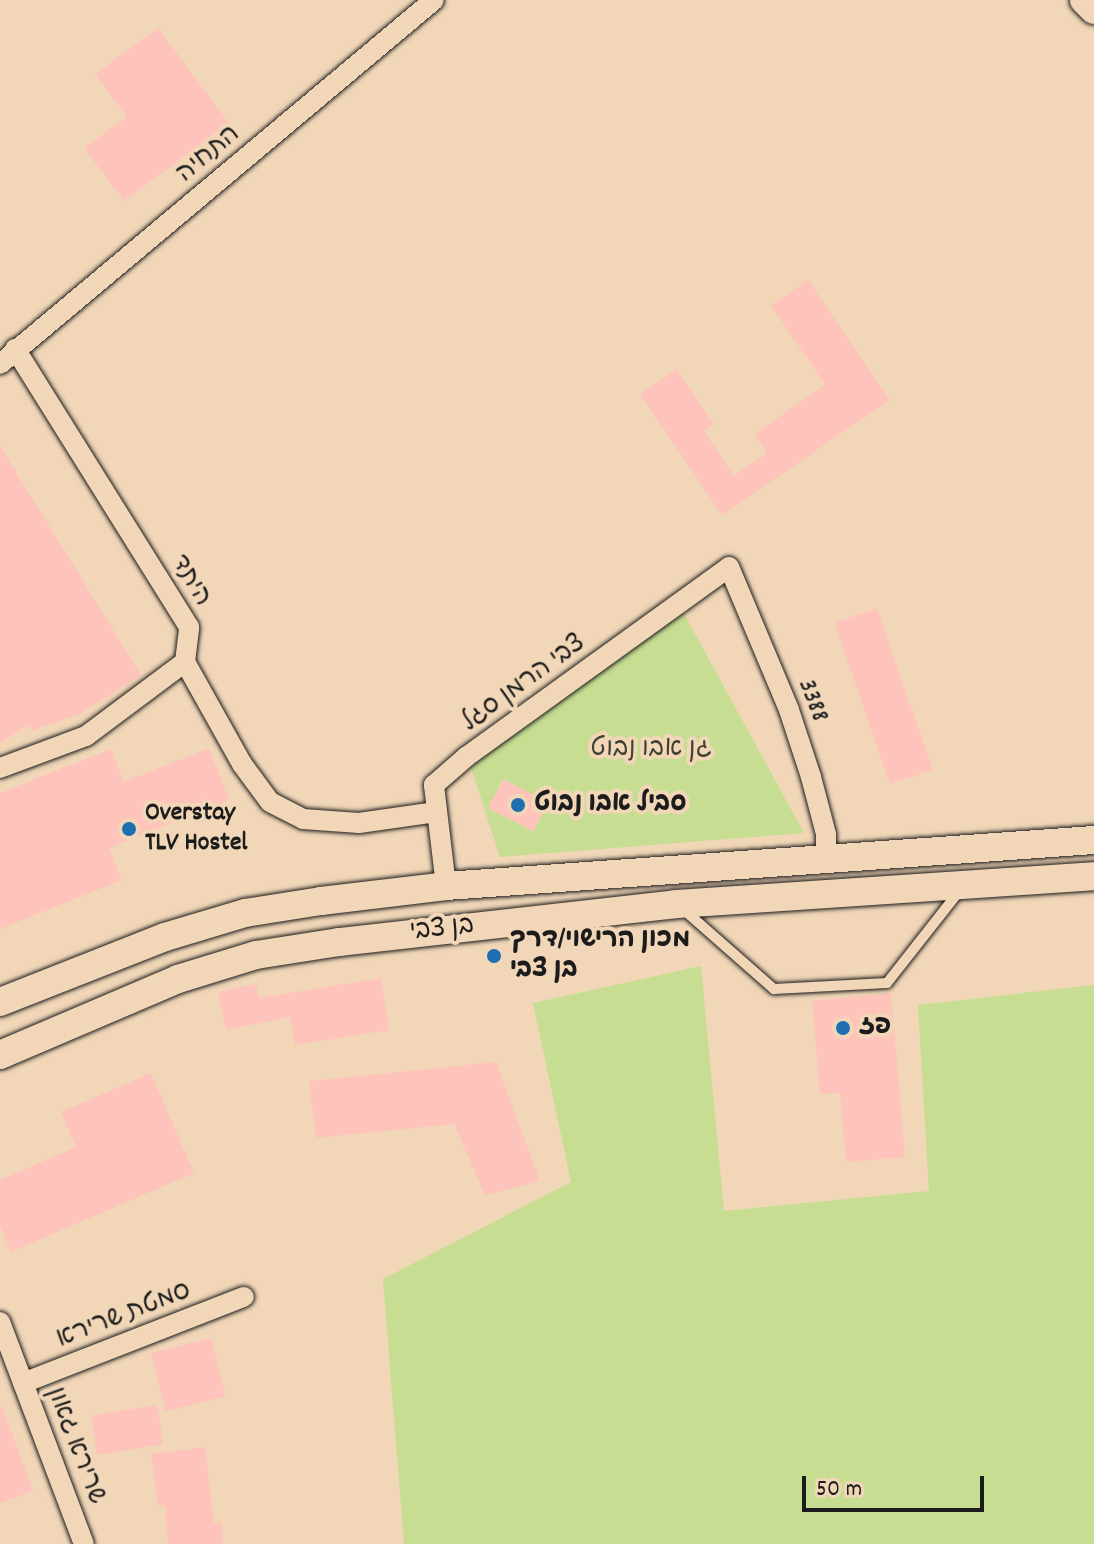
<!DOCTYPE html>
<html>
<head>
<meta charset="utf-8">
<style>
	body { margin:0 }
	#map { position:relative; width:1094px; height:1544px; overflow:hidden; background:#f1d7b8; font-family:Dekko,"Playpen Sans Hebrew",sans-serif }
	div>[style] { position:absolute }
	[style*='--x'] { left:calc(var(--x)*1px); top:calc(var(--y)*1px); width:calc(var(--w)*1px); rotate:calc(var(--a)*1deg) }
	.green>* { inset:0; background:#c7dd92 }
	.building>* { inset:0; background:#fec3bb; transform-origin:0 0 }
	.roads { filter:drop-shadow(0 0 2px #1c1c1c) drop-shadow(0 0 2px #1c1c1c) }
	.lane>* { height:10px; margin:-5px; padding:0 5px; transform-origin:5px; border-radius:5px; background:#f1d7b8 }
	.street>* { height:20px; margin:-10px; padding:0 10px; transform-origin:10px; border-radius:10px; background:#f1d7b8 }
	.secondary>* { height:28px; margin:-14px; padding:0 14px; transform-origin:14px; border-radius:14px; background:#f1d7b8 }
	.dots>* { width:22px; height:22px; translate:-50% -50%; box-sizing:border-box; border:4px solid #f1d7b8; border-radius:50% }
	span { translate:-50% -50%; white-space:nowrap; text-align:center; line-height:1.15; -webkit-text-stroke:8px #f1d7b8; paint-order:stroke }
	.street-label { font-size:26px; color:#1c1c1c }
	.park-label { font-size:26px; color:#3e4334 }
	.poi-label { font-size:26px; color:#1c1c1c; font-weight:700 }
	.left { translate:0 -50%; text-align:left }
	.scale { position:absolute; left:802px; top:1476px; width:182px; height:36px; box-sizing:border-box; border:4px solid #1c1c1c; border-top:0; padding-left:10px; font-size:24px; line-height:28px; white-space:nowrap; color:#1c1c1c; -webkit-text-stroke:6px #f1d7b8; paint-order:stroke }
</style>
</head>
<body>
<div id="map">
	<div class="green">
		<div style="clip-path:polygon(682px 610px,804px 833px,500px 857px,470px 765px)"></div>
		<div style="clip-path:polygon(701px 966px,724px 1211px,929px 1191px,918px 1005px,1094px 985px,1094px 1544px,404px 1544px,383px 1279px,571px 1182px,533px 1003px)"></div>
	</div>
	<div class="building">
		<div style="clip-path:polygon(158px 28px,229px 123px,124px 201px,84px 148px,127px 117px,95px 74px)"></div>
		<div style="clip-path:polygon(808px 280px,890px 400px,722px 515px,640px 394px,677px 369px,714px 424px,704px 431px,734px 476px,767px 453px,754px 434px,825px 385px,771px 305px)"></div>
		<div style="clip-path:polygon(0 446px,141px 675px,80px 714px,32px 731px,28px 725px,0 743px)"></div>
		<div style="left:877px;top:608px;width:171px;height:45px;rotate:71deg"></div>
		<div style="clip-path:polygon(209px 748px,229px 800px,109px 848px,122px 880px,0 929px,0 793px,111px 749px,124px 782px)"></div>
		<div style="left:503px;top:779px;width:51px;height:33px;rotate:27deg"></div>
		<div style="clip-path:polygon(381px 978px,389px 1030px,295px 1045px,290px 1017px,226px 1030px,218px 992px,256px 984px,259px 998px)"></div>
		<div style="clip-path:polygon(891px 993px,905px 1157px,846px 1162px,840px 1093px,820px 1094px,812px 1001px)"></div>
		<div style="clip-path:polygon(496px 1062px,540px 1181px,485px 1195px,454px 1124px,316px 1138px,309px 1081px)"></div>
		<div style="clip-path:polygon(151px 1073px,194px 1173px,11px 1252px,0 1226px,0 1180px,76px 1147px,61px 1112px)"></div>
		<div style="left:211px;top:1338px;width:60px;height:62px;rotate:76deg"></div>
		<div style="left:157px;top:1405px;width:40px;height:67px;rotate:81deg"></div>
		<div style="clip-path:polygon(2px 1406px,33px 1491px,0 1503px,0 1407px)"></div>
		<div style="clip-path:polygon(205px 1447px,214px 1523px,222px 1523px,223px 1544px,168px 1544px,165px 1506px,158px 1506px,151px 1454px)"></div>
	</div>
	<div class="roads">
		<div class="lane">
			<div style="--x:684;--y:910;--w:120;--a:41.3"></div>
			<div style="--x:774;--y:989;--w:113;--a:-3"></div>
			<div style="--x:887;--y:983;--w:120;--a:-51.8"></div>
		</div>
		<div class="street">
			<div style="--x:0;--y:364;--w:566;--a:-39.99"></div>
			<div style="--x:185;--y:662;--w:117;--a:60.8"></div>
			<div style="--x:242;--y:764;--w:47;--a:53.6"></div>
			<div style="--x:270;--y:802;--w:37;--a:27"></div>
			<div style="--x:303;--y:819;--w:56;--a:4.1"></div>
			<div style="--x:359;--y:823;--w:78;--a:-8.1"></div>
			<div style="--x:0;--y:768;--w:92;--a:-20.4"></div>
			<div style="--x:86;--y:736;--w:124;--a:-36.8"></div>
			<div style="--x:185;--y:662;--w:35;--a:-83"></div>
			<div style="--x:189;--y:627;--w:328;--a:-122"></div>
			<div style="--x:446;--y:886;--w:102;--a:-96.8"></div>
			<div style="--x:434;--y:785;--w:43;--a:-41.2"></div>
			<div style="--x:466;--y:757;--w:324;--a:-35.8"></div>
			<div style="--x:729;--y:567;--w:155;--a:67.2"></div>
			<div style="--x:789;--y:710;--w:71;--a:71.8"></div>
			<div style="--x:811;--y:777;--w:59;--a:75.3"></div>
			<div style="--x:826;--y:834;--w:25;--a:90"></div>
			<div style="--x:0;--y:1322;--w:237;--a:69.3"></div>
			<div style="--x:23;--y:1383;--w:237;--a:-21.3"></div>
		</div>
		<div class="secondary">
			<div style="--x:1084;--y:0;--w:14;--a:45"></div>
			<div style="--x:0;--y:1002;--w:177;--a:-21.5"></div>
			<div style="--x:165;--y:937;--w:84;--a:-16.7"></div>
			<div style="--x:245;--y:913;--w:77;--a:-9"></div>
			<div style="--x:321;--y:901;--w:126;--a:-6.8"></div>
			<div style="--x:446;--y:886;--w:650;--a:-4.06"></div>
			<div style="--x:0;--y:1055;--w:194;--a:-23.1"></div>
			<div style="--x:178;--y:979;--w:82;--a:-17.1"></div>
			<div style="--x:256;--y:955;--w:84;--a:-8.9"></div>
			<div style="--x:339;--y:942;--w:339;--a:-6.4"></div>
			<div style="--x:676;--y:904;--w:419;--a:-3.8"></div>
		</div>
	</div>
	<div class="dots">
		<div style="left:518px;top:805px;background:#1f6fb2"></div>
		<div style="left:129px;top:829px;background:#1f6fb2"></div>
		<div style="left:494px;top:956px;background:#1f6fb2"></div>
		<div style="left:843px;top:1028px;background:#1f6fb2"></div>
	</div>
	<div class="street-label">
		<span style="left:209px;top:155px;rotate:-40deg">התחיה</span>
		<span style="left:190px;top:581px;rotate:59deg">היתד</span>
		<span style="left:524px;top:684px;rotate:-36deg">צבי הרמן סגל</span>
		<span style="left:812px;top:701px;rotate:69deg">3388</span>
		<span style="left:442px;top:930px;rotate:-6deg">בן צבי</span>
		<span style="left:124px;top:1316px;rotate:-21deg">סמטת שרירא</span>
		<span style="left:75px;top:1446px;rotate:69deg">שרירא גאון</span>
	</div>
	<div class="park-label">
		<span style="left:651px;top:750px">גן אבו נבוט</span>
	</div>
	<div class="poi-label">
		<span class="left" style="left:534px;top:805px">סביל אבו נבוט</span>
		<span class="left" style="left:145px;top:829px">Overstay<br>TLV Hostel</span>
		<span class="left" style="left:510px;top:956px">מכון הרישוי/דרך<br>בן צבי</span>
		<span class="left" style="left:859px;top:1028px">פז</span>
	</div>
	<div class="scale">50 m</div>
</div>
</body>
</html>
